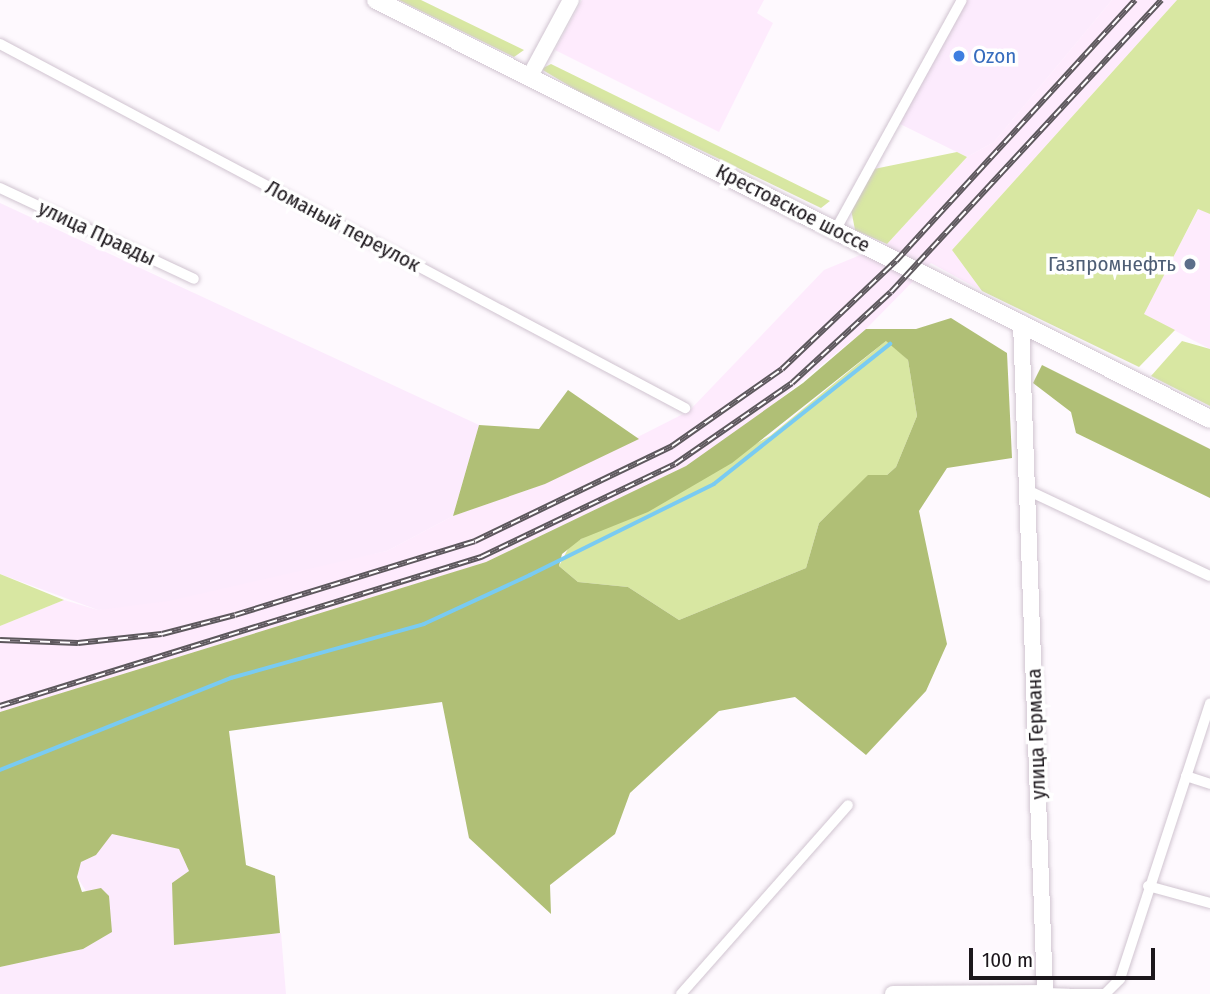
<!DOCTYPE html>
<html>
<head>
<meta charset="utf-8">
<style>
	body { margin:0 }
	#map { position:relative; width:1210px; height:994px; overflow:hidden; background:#fef9fe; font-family:"Fira Sans Condensed",sans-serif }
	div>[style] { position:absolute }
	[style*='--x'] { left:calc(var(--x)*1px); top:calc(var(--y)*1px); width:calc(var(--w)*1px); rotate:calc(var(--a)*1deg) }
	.built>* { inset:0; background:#feebfd }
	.industrial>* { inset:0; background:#fcebfd }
	.green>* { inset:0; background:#d8e7a2 }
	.forest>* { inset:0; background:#b0bf76 }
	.stream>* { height:3.5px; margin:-1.75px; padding:0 1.75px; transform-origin:1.75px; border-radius:1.75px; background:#79cbf2 }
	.roads { filter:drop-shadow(0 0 2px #d0c4d0) drop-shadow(0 0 2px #d0c4d0) }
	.street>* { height:10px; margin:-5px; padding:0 5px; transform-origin:5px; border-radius:5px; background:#fff }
	.secondary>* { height:16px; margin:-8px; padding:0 8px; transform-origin:8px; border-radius:8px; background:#fff }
	.primary>* { height:18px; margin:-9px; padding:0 9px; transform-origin:9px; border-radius:9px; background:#fff }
	.rail>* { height:6px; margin-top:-3px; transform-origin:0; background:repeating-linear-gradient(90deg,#fff 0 10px,#5d585d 0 20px); box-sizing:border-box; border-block:2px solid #5d585d }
	.dots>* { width:19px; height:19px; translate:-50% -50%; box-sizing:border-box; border:4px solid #fff; border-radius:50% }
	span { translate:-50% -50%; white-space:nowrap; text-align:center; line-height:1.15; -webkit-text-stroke:7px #fff; paint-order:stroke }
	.shop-label { font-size:21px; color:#366cbe }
	.left { translate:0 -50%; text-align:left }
	.street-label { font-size:21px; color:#1c171c }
	.service-label { font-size:21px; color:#4e5e75 }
	.right { translate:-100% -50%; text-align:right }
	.scale { position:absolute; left:969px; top:948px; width:186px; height:32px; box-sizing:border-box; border:4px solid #1c171c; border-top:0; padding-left:9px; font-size:21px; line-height:24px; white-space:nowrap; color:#1c171c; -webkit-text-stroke:5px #fff; paint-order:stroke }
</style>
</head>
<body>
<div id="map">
	<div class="built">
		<div style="clip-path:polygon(582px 0,764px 0,757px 13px,773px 23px,719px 132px,555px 50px)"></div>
		<div style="clip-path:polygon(1112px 0,1177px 0,952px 250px,982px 291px,931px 263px,866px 329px,744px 428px,686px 466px,486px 562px,0 712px,0 626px,64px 600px,98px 610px,387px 551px,453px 516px,545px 484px,689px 411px,824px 270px,887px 244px,967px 157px,994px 142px)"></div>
		<div style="clip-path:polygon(1199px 208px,1210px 214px,1210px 349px,1143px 314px)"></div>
	</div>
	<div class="industrial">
		<div style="clip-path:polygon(963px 0,1112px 0,994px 142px,967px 157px,900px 124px)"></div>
		<div style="clip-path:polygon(0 203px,479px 425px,453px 516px,387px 551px,169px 601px,98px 610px,0 574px)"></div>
		<div style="clip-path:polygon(111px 834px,179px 849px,189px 871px,175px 945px,281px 933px,286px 994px,0 994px,0 967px,83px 949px,112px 932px,77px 877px,81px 862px,96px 855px)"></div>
	</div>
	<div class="green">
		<div style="clip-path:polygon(399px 0,421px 0,524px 50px,514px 57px)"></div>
		<div style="clip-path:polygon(1177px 0,1210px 0,1210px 214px,1198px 209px,1144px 314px,1175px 330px,1139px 367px,982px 291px,952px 250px)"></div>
		<div style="clip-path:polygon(551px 64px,830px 201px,821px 208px,578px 91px,541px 69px)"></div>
		<div style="clip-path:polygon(957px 152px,967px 157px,887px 244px,855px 230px,851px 209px,874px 169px)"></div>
		<div style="clip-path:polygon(887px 340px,908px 360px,917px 416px,896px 467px,887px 475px,868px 476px,819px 523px,806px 568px,679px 620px,628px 587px,578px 582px,559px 566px,570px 545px,770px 436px)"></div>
		<div style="clip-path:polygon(1182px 341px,1210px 349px,1210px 406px,1151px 376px)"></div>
		<div style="clip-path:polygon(0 574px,64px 600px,0 626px)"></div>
	</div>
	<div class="forest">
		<div style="clip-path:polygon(evenodd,951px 318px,1007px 353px,1012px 458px,947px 468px,919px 511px,947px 644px,926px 691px,866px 755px,795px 697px,719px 711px,630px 793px,615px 834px,550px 885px,551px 914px,469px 838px,442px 702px,229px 731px,246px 865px,275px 876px,280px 933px,174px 945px,172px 883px,189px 871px,179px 849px,112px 834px,96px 855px,81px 862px,77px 877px,82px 892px,101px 888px,109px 896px,112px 932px,83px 949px,0 967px,0 712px,486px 562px,686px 466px,803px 383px,866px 329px,916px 329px,951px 318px,886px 341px,908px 360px,917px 416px,896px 467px,887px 475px,868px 475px,819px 523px,806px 568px,679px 620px,628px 587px,578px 582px,559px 566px,562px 554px,581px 539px,648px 512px,732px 463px,886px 341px)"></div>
		<div style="clip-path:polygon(1042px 365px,1210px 449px,1210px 498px,1076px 433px,1071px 412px,1033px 383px)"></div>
		<div style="clip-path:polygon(568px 390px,639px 439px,545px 484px,453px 516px,479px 425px,539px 429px)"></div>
	</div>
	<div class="stream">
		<div style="--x:0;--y:770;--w:249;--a:-21.7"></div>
		<div style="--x:231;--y:678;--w:200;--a:-15.6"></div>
		<div style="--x:424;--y:624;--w:117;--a:-24.8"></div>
		<div style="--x:530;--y:575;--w:205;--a:-26.3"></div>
		<div style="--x:714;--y:484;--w:225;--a:-38.5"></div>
	</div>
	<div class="roads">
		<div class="street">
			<div style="--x:0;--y:44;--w:776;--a:27.99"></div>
			<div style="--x:0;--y:188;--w:214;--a:25.1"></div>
			<div style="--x:836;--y:229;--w:261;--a:-61.2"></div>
			<div style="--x:1027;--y:490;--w:202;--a:25.2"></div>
			<div style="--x:1186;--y:776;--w:25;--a:18"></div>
			<div style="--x:1148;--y:886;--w:64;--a:15.3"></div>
			<div style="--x:1045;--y:993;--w:24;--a:2"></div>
			<div style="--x:681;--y:994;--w:252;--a:-48.5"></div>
			<div style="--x:1071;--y:994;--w:34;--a:0"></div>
			<div style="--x:1105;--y:994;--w:21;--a:-45"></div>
			<div style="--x:1120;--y:979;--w:290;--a:-71.9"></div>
		</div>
		<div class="secondary">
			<div style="--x:530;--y:76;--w:86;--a:-61.7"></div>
			<div style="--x:1021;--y:323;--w:671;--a:87.95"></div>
			<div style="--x:893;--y:994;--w:152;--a:-0.4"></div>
		</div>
		<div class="primary">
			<div style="--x:376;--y:0;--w:933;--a:26.67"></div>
		</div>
	</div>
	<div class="rail">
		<div style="--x:0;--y:640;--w:78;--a:2.2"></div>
		<div style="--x:78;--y:643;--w:84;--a:-6.1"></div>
		<div style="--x:162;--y:634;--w:75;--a:-14.6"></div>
		<div style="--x:235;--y:615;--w:251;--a:-17.1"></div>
		<div style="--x:475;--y:541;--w:219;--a:-25.7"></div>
		<div style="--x:672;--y:446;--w:134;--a:-35"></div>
		<div style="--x:782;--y:369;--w:157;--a:-43.5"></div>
		<div style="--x:896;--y:261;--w:354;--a:-47.5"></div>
		<div style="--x:0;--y:706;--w:504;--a:-17.21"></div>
		<div style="--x:481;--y:557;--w:215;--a:-25.6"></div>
		<div style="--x:675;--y:464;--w:142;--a:-34.7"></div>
		<div style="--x:792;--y:383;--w:134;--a:-42.6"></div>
		<div style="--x:891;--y:292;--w:398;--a:-47.2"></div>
	</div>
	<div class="dots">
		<div style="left:959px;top:56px;background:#3f7fe0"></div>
		<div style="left:1190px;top:264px;background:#5c6f8a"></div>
	</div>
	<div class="shop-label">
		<span class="left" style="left:973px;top:56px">Ozon</span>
	</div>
	<div class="street-label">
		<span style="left:793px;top:208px;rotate:27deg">Крестовское шоссе</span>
		<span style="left:343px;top:226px;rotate:28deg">Ломаный переулок</span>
		<span style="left:97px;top:233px;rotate:25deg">улица Правды</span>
		<span style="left:1036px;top:734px;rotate:-92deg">улица Германа</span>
	</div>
	<div class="service-label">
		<span class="right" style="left:1176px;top:264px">Газпромнефть</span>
	</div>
	<div class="scale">100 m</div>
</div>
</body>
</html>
